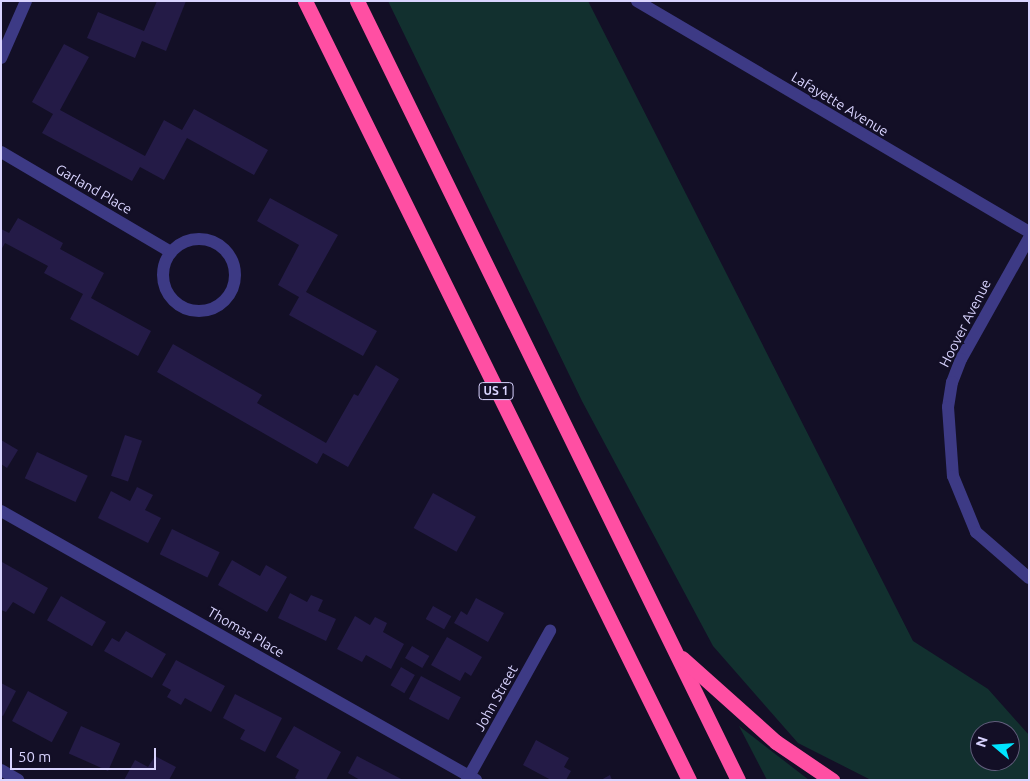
<!DOCTYPE html>
<html>
<head>
<meta charset="utf-8">
<style>
	body { margin:0 }
	#map { position:relative; width:1030px; height:781px; overflow:hidden; background:#130f26; font-family:Ubuntu,sans-serif }
	div>[style] { position:absolute }
	[style*='--x'] { left:calc(var(--x)*1px); top:calc(var(--y)*1px); width:calc(var(--w)*1px); rotate:calc(var(--a)*1deg) }
	.green>* { inset:0; background:#12302f }
	.building>* { inset:0; background:#241b47; transform-origin:0 0 }
	.minor>* { height:12px; margin:-6px; padding:0 6px; transform-origin:6px; border-radius:6px; background:#3d3a85 }
	.minor>.ring { margin:-6px; padding:0; box-sizing:content-box; background:none; border:12px solid #3d3a85; border-radius:50% }
	.highway>* { height:15px; margin:-7.5px; padding:0 7.5px; transform-origin:7.5px; border-radius:7.5px; background:#ff4fa3 }
	span { translate:-50% -50%; white-space:nowrap; text-align:center; line-height:1.15; -webkit-text-stroke:4.5px #130f26; paint-order:stroke }
	.shield-label span { padding:1px 4px; background:#130f26; border:1px solid; border-radius:4px; -webkit-text-stroke-width:0 }
	.shield-label { font-size:12px; color:#d9d4ff; font-weight:700 }
	.street-label { font-size:14px; color:#d9d4ff }
	.frame { position:absolute; inset:0; border:2px solid #d9d4ff; pointer-events:none }
	.north { position:absolute; left:970px; top:721px; width:50px; height:50px; box-sizing:border-box; background:#130f26; border:1px solid #625e7d; border-radius:50%; rotate:288deg; font-size:14px; font-weight:700; line-height:20px; text-align:center; color:#d9d4ff }
	.north::after { content:''; display:block; margin:auto; width:18px; height:22px; background:#00e5ff; clip-path:polygon(50% 0,100% 100%,50% 72%,0 100%) }
	.scale { position:absolute; left:10px; top:748px; width:146px; height:22px; box-sizing:border-box; border:2px solid #d9d4ff; border-top:0; padding-left:6px; font-size:15px; line-height:18px; white-space:nowrap; color:#d9d4ff; -webkit-text-stroke:4px #130f26; paint-order:stroke }
</style>
</head>
<body>
<div id="map">
	<div class="green">
		<div style="clip-path:polygon(evenodd,388px 1px,588px 1px,913px 641px,988px 689px,1029px 735px,1029px 780px,871px 780px,798px 743px,713px 646px,582px 401px,388px 1px,980px 731px,1010px 731px,1010px 761px,980px 761px,980px 731px)"></div>
		<div style="clip-path:polygon(739px 726px,809px 780px,767px 780px)"></div>
	</div>
	<div class="building">
		<div style="clip-path:polygon(157px 1px,186px 1px,166px 51px,142px 41px,135px 58px,87px 38px,98px 12px,144px 31px)"></div>
		<div style="clip-path:polygon(64px 44px,89px 57px,60px 110px,145px 156px,164px 120px,182px 130px,194px 109px,268px 150px,254px 175px,187px 138px,164px 180px,140px 167px,132px 181px,42px 133px,53px 114px,32px 102px)"></div>
		<div style="clip-path:polygon(270px 198px,338px 235px,306px 292px,377px 331px,363px 356px,289px 315px,299px 297px,278px 285px,299px 245px,257px 221px)"></div>
		<div style="clip-path:polygon(18px 218px,63px 243px,60px 249px,104px 273px,91px 298px,151px 331px,138px 356px,70px 319px,83px 294px,44px 273px,48px 266px,5px 243px,1px 250px,1px 229px,9px 233px)"></div>
		<div style="clip-path:polygon(173px 344px,262px 395px,257px 403px,326px 443px,354px 394px,358px 396px,376px 365px,399px 379px,348px 467px,323px 453px,317px 464px,157px 372px)"></div>
		<div style="left:125px;top:435px;width:18px;height:43px;rotate:19deg"></div>
		<div style="clip-path:polygon(1px 440px,18px 450px,7px 468px,1px 464px)"></div>
		<div style="left:37px;top:452px;width:56px;height:29px;rotate:25deg"></div>
		<div style="clip-path:polygon(137px 487px,153px 495px,145px 510px,161px 518px,148px 543px,98px 518px,111px 491px,130px 501px)"></div>
		<div style="left:433px;top:493px;width:49px;height:40px;rotate:29deg"></div>
		<div style="left:172px;top:529px;width:53px;height:28px;rotate:26deg"></div>
		<div style="clip-path:polygon(232px 560px,260px 576px,266px 565px,287px 577px,267px 612px,218px 585px)"></div>
		<div style="clip-path:polygon(2px 562px,48px 588px,34px 614px,13px 602px,6px 612px,1px 610px)"></div>
		<div style="clip-path:polygon(290px 593px,307px 602px,311px 595px,323px 600px,318px 611px,336px 619px,326px 641px,278px 618px)"></div>
		<div style="left:61px;top:596px;width:52px;height:28px;rotate:30deg"></div>
		<div style="clip-path:polygon(476px 598px,504px 613px,488px 642px,454px 623px,461px 611px,467px 615px)"></div>
		<div style="left:433px;top:606px;width:21px;height:15px;rotate:29deg"></div>
		<div style="clip-path:polygon(355px 616px,370px 625px,375px 617px,387px 623px,383px 632px,404px 644px,391px 669px,366px 655px,362px 662px,337px 649px)"></div>
		<div style="clip-path:polygon(126px 631px,166px 654px,152px 678px,104px 651px,112px 638px,119px 642px)"></div>
		<div style="clip-path:polygon(447px 637px,482px 657px,471px 676px,465px 672px,460px 681px,431px 665px)"></div>
		<div style="left:412px;top:646px;width:20px;height:14px;rotate:30deg"></div>
		<div style="clip-path:polygon(176px 660px,225px 686px,211px 712px,185px 698px,181px 705px,167px 697px,171px 690px,162px 685px)"></div>
		<div style="left:401px;top:667px;width:16px;height:21px;rotate:30deg"></div>
		<div style="left:421px;top:676px;width:45px;height:26px;rotate:28deg"></div>
		<div style="clip-path:polygon(1px 683px,16px 691px,3px 716px,1px 715px)"></div>
		<div style="left:28px;top:691px;width:45px;height:34px;rotate:28deg"></div>
		<div style="clip-path:polygon(235px 694px,282px 718px,265px 752px,240px 739px,245px 730px,223px 718px)"></div>
		<div style="left:81px;top:726px;width:43px;height:30px;rotate:24deg"></div>
		<div style="clip-path:polygon(294px 726px,341px 752px,326px 780px,299px 780px,295px 778px,299px 770px,276px 757px)"></div>
		<div style="clip-path:polygon(536px 740px,569px 758px,564px 767px,571px 771px,566px 780px,551px 780px,523px 765px)"></div>
		<div style="clip-path:polygon(155px 756px,176px 767px,169px 780px,124px 780px,135px 760px,148px 767px)"></div>
		<div style="clip-path:polygon(357px 756px,403px 780px,360px 780px,348px 773px)"></div>
		<div style="clip-path:polygon(610px 775px,612px 780px,601px 780px)"></div>
	</div>
	<div class="minor">
		<div style="--x:637;--y:1;--w:455;--a:30.5"></div>
		<div style="--x:1;--y:58;--w:62;--a:-66.3"></div>
		<div style="--x:1;--y:152;--w:197;--a:30.5"></div>
		<div style="--x:1029;--y:238;--w:139;--a:119.3"></div>
		<div style="--x:961;--y:359;--w:25;--a:111"></div>
		<div style="--x:952;--y:382;--w:25;--a:99"></div>
		<div style="--x:948;--y:407;--w:69;--a:85.9"></div>
		<div style="--x:953;--y:476;--w:61;--a:67.7"></div>
		<div style="--x:976;--y:532;--w:70;--a:41"></div>
		<div class="ring" style="left:163px;top:239px;width:60px;height:60px"></div>
		<div style="--x:1;--y:511;--w:546;--a:29.52"></div>
		<div style="--x:1;--y:770;--w:20;--a:30"></div>
		<div style="--x:467;--y:780;--w:171;--a:-60.9"></div>
	</div>
	<div class="highway">
		<div style="--x:305;--y:1;--w:869;--a:63.76"></div>
		<div style="--x:357;--y:1;--w:867;--a:63.94"></div>
		<div style="--x:682;--y:658;--w:126;--a:41.8"></div>
		<div style="--x:776;--y:742;--w:68;--a:34.2"></div>
	</div>
	<div class="shield-label">
		<span style="left:496px;top:391px">US 1</span>
	</div>
	<div class="street-label">
		<span style="left:840px;top:104px;rotate:31deg">Lafayette Avenue</span>
		<span style="left:94px;top:189px;rotate:30deg">Garland Place</span>
		<span style="left:965px;top:323px;rotate:-63deg">Hoover Avenue</span>
		<span style="left:246px;top:632px;rotate:30deg">Thomas Place</span>
		<span style="left:496px;top:698px;rotate:-61deg">John Street</span>
	</div>
	<div class="frame"></div>
	<div class="north">N</div>
	<div class="scale">50 m</div>
</div>
</body>
</html>
